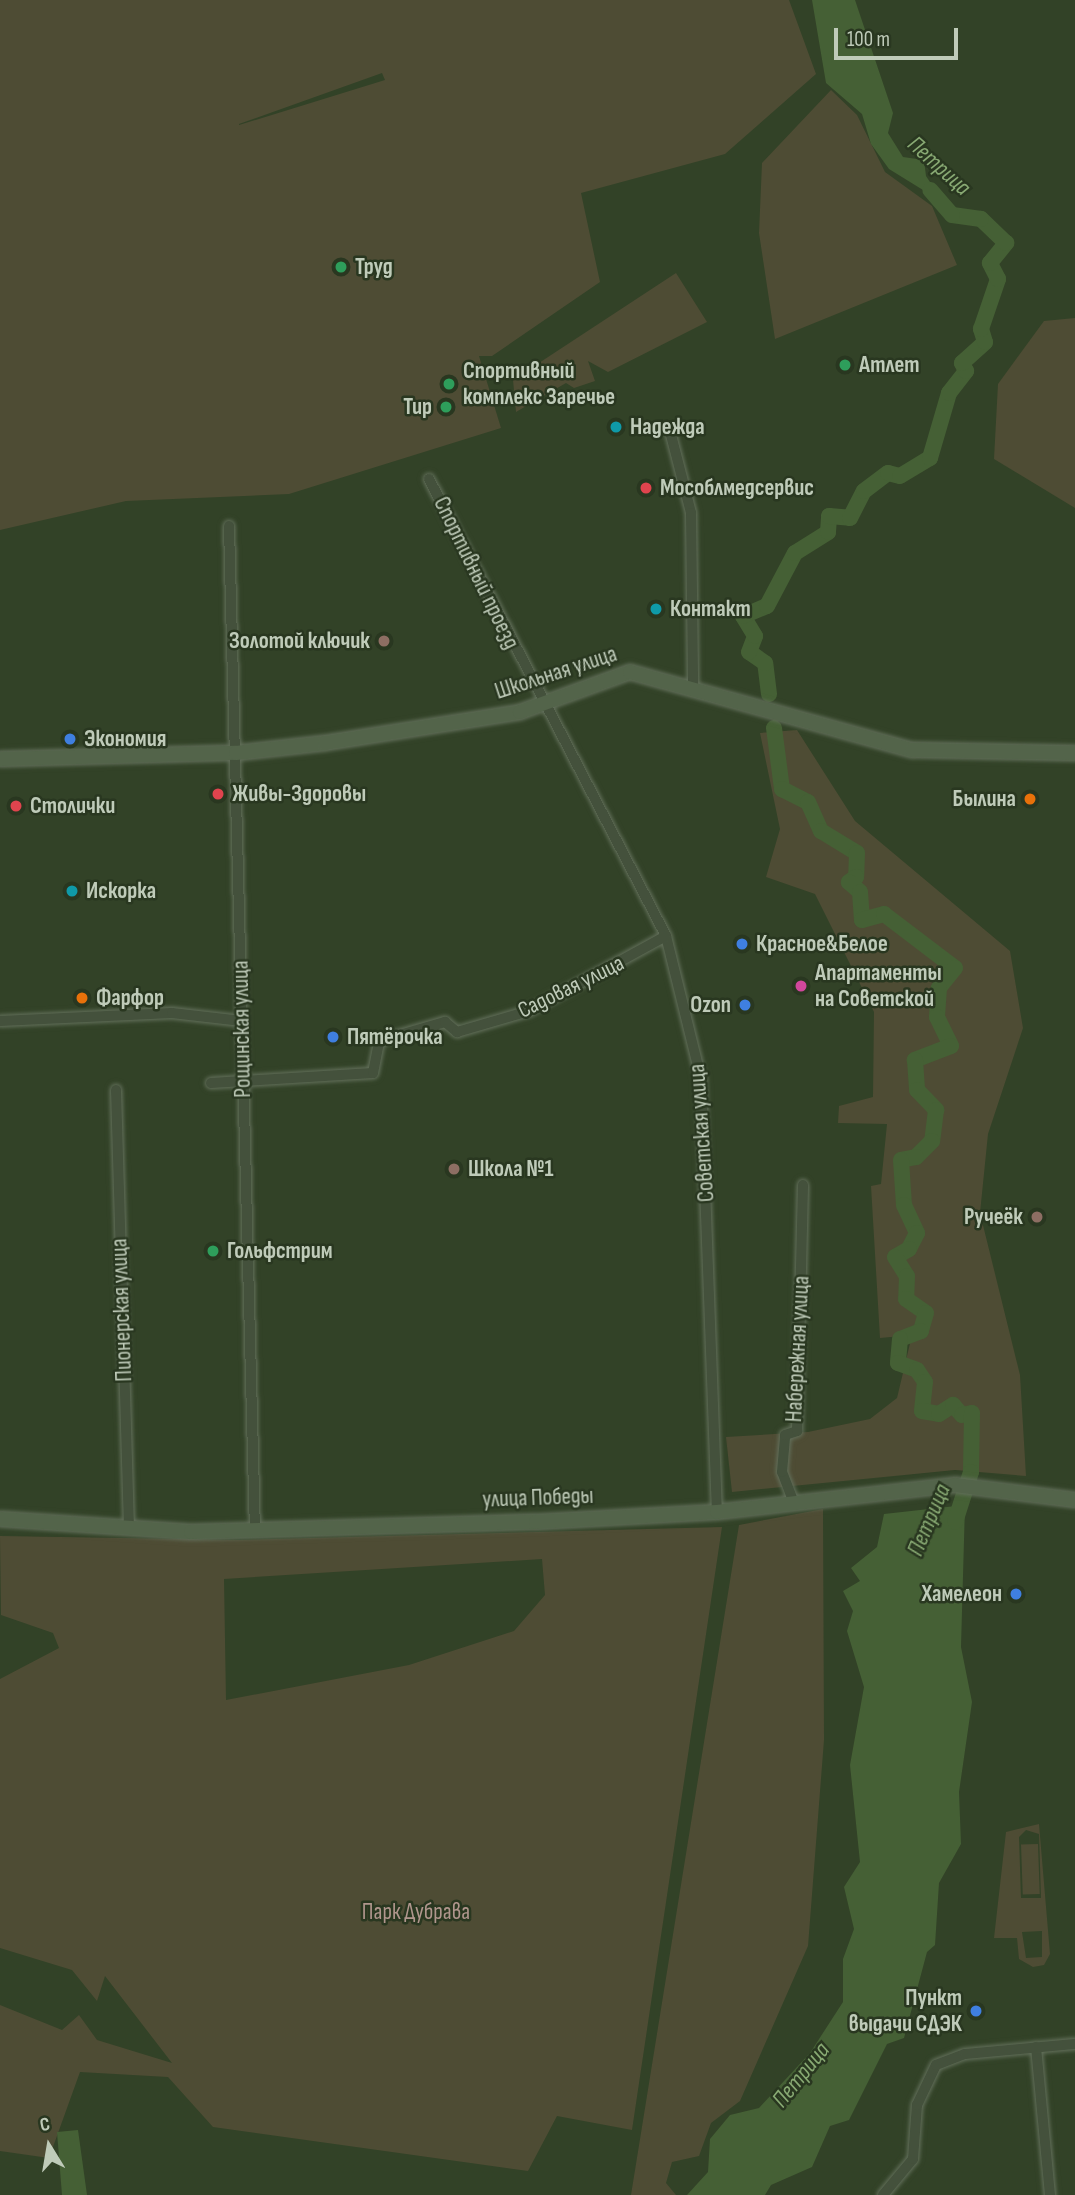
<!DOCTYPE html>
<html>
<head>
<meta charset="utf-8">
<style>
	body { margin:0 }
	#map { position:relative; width:1075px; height:2195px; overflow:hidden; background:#324227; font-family:"Sofia Sans Condensed",sans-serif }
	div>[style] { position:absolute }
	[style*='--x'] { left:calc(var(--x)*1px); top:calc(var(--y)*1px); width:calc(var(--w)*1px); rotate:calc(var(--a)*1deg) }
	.green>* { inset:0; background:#4e4c34; transform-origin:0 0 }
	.water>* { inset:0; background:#456035 }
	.river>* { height:16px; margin:-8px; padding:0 8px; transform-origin:8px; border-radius:8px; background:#456035 }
	.roads { filter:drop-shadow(0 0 2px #626f5a) drop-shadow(0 0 2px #626f5a) }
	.street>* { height:10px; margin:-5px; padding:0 5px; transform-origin:5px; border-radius:5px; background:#44513c }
	.secondary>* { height:14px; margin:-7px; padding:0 7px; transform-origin:7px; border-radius:7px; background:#53644a }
	.dots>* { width:19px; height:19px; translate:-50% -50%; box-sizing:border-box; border:4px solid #293720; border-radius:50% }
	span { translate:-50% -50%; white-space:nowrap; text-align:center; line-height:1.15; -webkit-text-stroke:5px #293720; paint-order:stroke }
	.poi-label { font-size:23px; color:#bfcbb9; font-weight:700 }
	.left { translate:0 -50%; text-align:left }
	.right { translate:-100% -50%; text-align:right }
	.street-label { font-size:23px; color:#bfcbb9 }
	.park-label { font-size:23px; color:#b0968d }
	.water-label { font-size:24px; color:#88a973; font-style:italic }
	.north { position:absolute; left:14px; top:2111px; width:70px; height:70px; -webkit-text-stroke:5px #293720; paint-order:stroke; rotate:349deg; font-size:19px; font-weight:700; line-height:28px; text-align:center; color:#bfcbb9 }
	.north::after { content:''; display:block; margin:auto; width:24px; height:32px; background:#bfcbb9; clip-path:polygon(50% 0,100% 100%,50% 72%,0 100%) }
	.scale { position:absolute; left:834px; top:28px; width:124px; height:32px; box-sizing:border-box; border:4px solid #bfcbb9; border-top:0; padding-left:9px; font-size:21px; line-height:24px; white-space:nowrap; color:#bfcbb9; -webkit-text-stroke:5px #293720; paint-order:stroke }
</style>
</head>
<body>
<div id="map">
	<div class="green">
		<div style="clip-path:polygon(evenodd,0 0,789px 0,816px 74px,725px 154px,581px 193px,600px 282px,492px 356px,479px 356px,501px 428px,289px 494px,126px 501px,0 530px,0 0,382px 73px,385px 80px,239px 125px,239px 124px,382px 73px)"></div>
		<div style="clip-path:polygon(831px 90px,857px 115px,885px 172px,932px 206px,957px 265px,775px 339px,759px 233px,762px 163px)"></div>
		<div style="clip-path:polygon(676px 273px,707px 322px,608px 372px,588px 361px,595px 381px,574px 388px,566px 383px,516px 412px,513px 380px)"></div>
		<div style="clip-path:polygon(1075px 318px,1075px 508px,994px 459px,998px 384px,1044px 321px)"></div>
		<div style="clip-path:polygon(797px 730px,855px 821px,1010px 951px,1023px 1028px,988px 1134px,980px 1213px,1020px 1375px,1026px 1476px,955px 1470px,732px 1492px,726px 1437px,808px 1432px,870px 1419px,897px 1398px,912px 1335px,880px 1338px,871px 1186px,881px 1184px,887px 1124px,838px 1123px,839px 1106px,873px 1097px,874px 1012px,815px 894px,766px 877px,780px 829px,760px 733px)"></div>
		<div style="clip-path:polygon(823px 1509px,824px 1740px,808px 1946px,740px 2101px,711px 2123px,699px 2156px,672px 2162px,666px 2183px,676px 2195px,631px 2195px,739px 1525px)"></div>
		<div style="clip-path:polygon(evenodd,722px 1527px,632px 2130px,557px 2116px,528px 2171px,213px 2127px,168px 2077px,80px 2072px,49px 2158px,0 2151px,0 2005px,62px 2030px,79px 2015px,97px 2040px,172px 2063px,105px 1976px,97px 2001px,72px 1970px,0 1948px,0 1679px,59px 1648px,53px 1633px,1px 1615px,0 1536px,239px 1540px,722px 1527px,542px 1559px,545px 1595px,514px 1631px,409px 1665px,226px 1700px,224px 1579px,542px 1559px)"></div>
		<div style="clip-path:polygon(evenodd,1039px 1824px,1050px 1954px,1044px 1965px,1033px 1967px,1019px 1959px,1017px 1938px,994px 1938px,1006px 1832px,1039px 1824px,1026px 1830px,1039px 1834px,1041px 1898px,1021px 1898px,1019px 1837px,1026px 1830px,1039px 1824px,1042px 1931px,1042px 1957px,1026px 1958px,1022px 1932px,1042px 1931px)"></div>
		<div style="left:1038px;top:1844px;width:50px;height:17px;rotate:88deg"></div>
	</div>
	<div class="water">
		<div style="clip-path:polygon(812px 0,855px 0,893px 113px,888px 133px,903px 157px,924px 160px,926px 176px,944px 203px,889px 169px,871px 144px,862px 114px,826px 83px)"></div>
		<div style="clip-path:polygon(965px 1505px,961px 1647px,972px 1702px,959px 1792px,961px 1844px,939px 1883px,935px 1945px,927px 1952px,904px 2038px,887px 2044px,849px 2120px,830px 2126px,812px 2167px,771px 2185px,765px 2195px,687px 2195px,708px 2172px,710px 2139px,730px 2115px,759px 2108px,810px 2053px,843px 2002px,843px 1959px,854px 1929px,844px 1887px,860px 1862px,850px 1765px,864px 1687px,847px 1631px,853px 1611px,843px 1591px,860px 1581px,851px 1568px,877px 1547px,884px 1514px)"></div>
		<div style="clip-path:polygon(78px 2130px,87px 2195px,62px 2195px,57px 2132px)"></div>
	</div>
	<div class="river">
		<div style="--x:769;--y:694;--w:31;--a:-97"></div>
		<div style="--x:765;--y:663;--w:19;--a:-145"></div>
		<div style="--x:749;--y:652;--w:17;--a:-69"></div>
		<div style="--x:755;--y:636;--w:23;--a:-121"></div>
		<div style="--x:743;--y:616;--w:26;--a:-23"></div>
		<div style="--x:767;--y:606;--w:60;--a:-62.2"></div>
		<div style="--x:795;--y:553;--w:39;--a:-32"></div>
		<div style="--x:828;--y:532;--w:16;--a:-86"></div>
		<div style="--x:829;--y:516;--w:21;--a:5"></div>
		<div style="--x:850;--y:518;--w:30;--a:-63"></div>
		<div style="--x:864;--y:491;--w:30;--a:-37"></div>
		<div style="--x:888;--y:473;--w:12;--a:14"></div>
		<div style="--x:900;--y:476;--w:35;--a:-31"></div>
		<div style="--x:930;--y:458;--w:68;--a:-73.7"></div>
		<div style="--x:949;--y:393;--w:28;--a:-52"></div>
		<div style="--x:966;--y:371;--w:9;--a:-117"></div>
		<div style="--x:962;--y:363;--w:31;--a:-42"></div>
		<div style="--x:985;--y:342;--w:14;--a:-107"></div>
		<div style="--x:981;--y:329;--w:53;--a:-71.2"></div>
		<div style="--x:998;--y:279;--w:18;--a:-117"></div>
		<div style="--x:990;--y:263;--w:26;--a:-51"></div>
		<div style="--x:1006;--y:243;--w:35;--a:-136"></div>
		<div style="--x:981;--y:219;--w:29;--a:-172"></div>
		<div style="--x:952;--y:215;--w:33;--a:-131"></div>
		<div style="--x:774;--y:728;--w:62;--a:82.5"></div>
		<div style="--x:782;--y:789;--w:29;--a:27"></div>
		<div style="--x:808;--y:802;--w:32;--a:66"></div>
		<div style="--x:821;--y:831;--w:42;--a:31.4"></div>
		<div style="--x:857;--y:853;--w:24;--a:92"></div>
		<div style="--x:856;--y:877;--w:9;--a:144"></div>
		<div style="--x:849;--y:882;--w:15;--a:42"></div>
		<div style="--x:860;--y:892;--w:28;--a:86"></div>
		<div style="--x:862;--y:920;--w:23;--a:-15"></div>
		<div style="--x:884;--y:914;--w:89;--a:37.3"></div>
		<div style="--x:955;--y:968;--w:26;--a:129"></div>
		<div style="--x:939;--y:988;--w:29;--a:94"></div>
		<div style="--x:937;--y:1017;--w:32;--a:64"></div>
		<div style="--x:951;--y:1046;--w:39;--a:159"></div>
		<div style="--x:915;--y:1060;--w:30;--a:86"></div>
		<div style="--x:917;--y:1090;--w:28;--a:46"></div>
		<div style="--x:936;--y:1110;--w:31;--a:97"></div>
		<div style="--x:932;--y:1141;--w:23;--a:135"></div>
		<div style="--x:916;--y:1157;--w:15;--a:169"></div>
		<div style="--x:901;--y:1160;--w:45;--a:86.2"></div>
		<div style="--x:904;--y:1205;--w:31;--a:65"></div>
		<div style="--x:917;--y:1233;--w:18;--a:117"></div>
		<div style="--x:909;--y:1249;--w:16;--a:150"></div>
		<div style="--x:895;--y:1257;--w:22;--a:58"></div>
		<div style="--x:907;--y:1276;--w:23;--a:92"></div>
		<div style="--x:906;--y:1299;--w:24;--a:35"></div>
		<div style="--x:926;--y:1313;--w:19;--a:106"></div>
		<div style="--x:921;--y:1331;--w:22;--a:159"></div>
		<div style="--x:900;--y:1339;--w:24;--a:95"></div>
		<div style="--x:898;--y:1363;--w:20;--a:20"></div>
		<div style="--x:917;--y:1370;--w:14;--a:56"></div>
		<div style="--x:925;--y:1382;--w:29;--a:96"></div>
		<div style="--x:922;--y:1411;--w:17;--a:10"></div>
		<div style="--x:939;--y:1414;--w:17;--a:-33"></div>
		<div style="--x:953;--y:1405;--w:13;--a:48"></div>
		<div style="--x:962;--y:1415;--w:10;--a:-11"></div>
		<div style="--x:972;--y:1413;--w:59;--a:91"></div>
		<div style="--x:971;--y:1472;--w:52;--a:107.7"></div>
	</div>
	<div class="roads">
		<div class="street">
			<div style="--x:670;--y:431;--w:85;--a:75.6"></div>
			<div style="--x:691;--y:513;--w:175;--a:89.3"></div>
			<div style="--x:429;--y:479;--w:515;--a:62.59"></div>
			<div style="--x:666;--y:936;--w:146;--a:76.2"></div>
			<div style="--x:701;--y:1078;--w:434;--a:87.9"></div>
			<div style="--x:229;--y:526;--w:1005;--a:88.52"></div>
			<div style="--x:0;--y:1021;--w:172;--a:-2.7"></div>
			<div style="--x:172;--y:1013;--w:70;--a:6.5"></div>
			<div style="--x:211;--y:1083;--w:162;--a:-3.5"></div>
			<div style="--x:373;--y:1073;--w:33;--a:-79"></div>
			<div style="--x:379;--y:1041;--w:69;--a:-16.1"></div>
			<div style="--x:445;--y:1022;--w:16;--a:40"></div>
			<div style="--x:457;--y:1032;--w:75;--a:-16.3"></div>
			<div style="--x:529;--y:1011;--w:156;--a:-28.7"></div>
			<div style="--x:116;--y:1090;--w:439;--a:88.3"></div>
			<div style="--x:794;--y:1503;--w:33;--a:-111"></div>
			<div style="--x:782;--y:1472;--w:37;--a:-85"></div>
			<div style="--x:785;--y:1435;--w:13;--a:-18"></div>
			<div style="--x:797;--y:1431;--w:246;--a:-88.6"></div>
			<div style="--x:1036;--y:2047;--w:149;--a:84.6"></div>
			<div style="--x:883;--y:2195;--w:47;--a:-50.2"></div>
			<div style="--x:913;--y:2159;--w:54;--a:-85.8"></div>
			<div style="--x:917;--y:2105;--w:44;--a:-64.6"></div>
			<div style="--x:936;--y:2065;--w:31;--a:-21"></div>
			<div style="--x:965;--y:2054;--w:110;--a:-5.2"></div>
		</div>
		<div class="secondary">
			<div style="--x:0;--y:759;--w:236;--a:-1.5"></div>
			<div style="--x:236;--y:753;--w:90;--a:-6.4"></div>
			<div style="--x:325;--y:743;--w:197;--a:-9"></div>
			<div style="--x:520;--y:712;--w:117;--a:-20"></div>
			<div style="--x:630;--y:672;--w:293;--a:15.5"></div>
			<div style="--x:912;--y:750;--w:163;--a:1.1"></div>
			<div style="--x:0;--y:1519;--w:191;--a:3.9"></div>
			<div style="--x:191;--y:1532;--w:345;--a:-1.7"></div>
			<div style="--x:536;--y:1522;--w:181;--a:-3.2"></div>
			<div style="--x:717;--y:1512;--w:240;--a:-6.5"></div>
			<div style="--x:955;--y:1485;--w:121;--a:7.1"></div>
		</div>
	</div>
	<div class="dots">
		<div style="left:341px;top:267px;background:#2e9e5b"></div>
		<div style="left:845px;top:365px;background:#2e9e5b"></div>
		<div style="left:449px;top:384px;background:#2e9e5b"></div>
		<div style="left:446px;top:407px;background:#2e9e5b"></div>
		<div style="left:616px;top:427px;background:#0f9aa8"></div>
		<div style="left:646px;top:488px;background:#e0444e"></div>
		<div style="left:656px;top:609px;background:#0f9aa8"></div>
		<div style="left:384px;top:641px;background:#8d6e63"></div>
		<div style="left:70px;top:739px;background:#3f7fe0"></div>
		<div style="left:218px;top:794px;background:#e0444e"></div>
		<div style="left:1030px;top:799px;background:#e8710a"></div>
		<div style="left:16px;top:806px;background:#e0444e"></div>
		<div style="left:72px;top:891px;background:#0f9aa8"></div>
		<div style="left:742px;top:944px;background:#3f7fe0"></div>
		<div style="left:801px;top:986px;background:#d1479c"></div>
		<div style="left:82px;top:998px;background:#e8710a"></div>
		<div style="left:745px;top:1005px;background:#3f7fe0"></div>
		<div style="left:333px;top:1037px;background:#3f7fe0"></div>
		<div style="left:454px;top:1169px;background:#8d6e63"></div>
		<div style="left:1037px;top:1217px;background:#8d6e63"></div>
		<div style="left:213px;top:1251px;background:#2e9e5b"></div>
		<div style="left:1016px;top:1594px;background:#3f7fe0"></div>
		<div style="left:976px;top:2011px;background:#3f7fe0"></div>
	</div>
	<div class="poi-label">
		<span class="left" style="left:355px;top:267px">Труд</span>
		<span class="left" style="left:859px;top:365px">Атлет</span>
		<span class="left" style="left:463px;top:384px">Спортивный<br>комплекс Заречье</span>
		<span class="right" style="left:432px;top:407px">Тир</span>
		<span class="left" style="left:630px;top:427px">Надежда</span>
		<span class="left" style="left:660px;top:488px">Мособлмедсервис</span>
		<span class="left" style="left:670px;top:609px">Контакт</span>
		<span class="right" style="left:370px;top:641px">Золотой ключик</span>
		<span class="left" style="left:84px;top:739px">Экономия</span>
		<span class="left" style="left:232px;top:794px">Живы-Здоровы</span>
		<span class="right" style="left:1016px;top:799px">Былина</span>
		<span class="left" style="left:30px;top:806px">Столички</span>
		<span class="left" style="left:86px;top:891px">Искорка</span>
		<span class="left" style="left:756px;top:944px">Красное&amp;Белое</span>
		<span class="left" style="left:815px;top:986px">Апартаменты<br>на Советской</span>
		<span class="left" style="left:96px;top:998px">Фарфор</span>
		<span class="right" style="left:731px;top:1005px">Ozon</span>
		<span class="left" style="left:347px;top:1037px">Пятёрочка</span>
		<span class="left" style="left:468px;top:1169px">Школа №1</span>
		<span class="right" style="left:1023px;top:1217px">Ручеёк</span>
		<span class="left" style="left:227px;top:1251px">Гольфстрим</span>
		<span class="right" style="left:1002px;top:1594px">Хамелеон</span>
		<span class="right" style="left:962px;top:2011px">Пункт<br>выдачи СДЭК</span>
	</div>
	<div class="street-label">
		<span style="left:476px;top:573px;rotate:64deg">Спортивный проезд</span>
		<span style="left:556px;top:673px;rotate:-18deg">Школьная улица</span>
		<span style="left:571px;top:987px;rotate:-26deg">Садовая улица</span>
		<span style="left:242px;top:1029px;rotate:-91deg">Рощинская улица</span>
		<span style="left:702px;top:1133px;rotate:-94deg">Советская улица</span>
		<span style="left:122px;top:1310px;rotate:-92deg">Пионерская улица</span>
		<span style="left:798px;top:1349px;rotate:-87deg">Набережная улица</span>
		<span style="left:538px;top:1498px;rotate:-2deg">улица Победы</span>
	</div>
	<div class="park-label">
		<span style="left:416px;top:1912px">Парк Дубрава</span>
	</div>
	<div class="water-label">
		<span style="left:939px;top:166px;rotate:42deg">Петрица</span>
		<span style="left:929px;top:1520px;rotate:-67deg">Петрица</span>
		<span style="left:801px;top:2075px;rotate:-51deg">Петрица</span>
	</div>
	<div class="north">С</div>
	<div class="scale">100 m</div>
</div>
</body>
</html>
